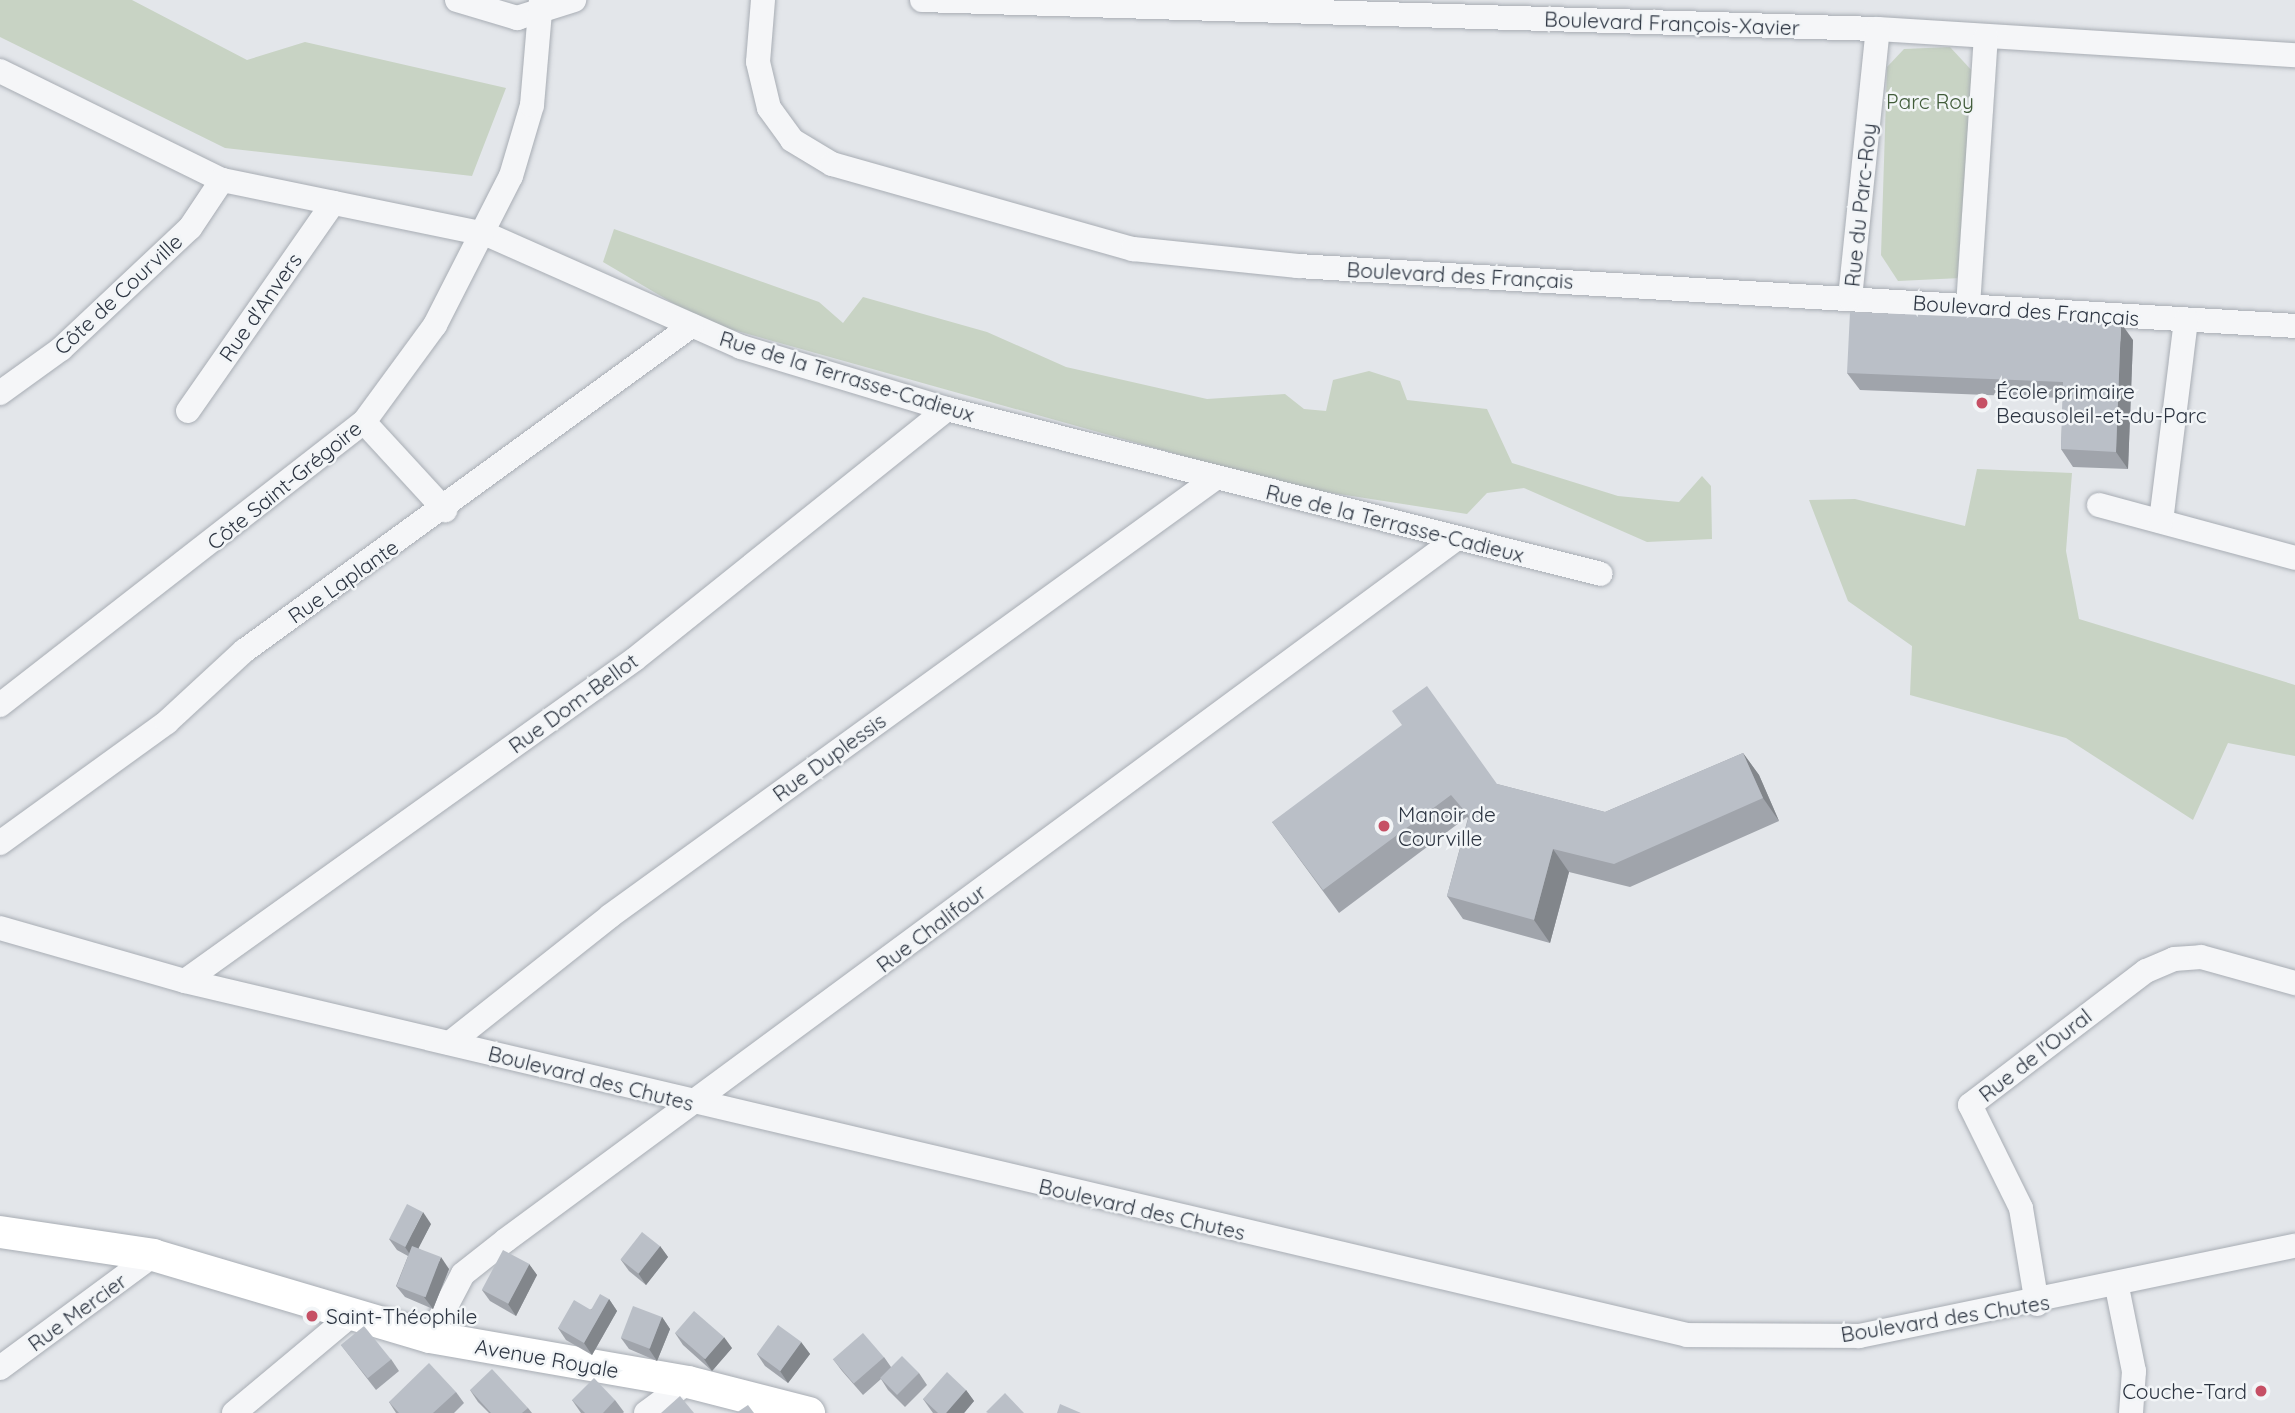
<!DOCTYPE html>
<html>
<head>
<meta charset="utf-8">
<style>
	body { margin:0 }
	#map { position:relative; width:2295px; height:1413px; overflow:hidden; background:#e3e6ea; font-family:Quicksand,sans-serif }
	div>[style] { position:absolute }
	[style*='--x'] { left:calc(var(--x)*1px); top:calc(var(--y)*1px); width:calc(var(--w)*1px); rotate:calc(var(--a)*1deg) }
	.green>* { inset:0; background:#c8d3c4 }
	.roads { filter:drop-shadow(0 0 2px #a8adb4) drop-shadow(0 0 2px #a8adb4) }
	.minor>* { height:24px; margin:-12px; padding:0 12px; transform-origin:12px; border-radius:12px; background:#f5f6f8 }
	.major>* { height:32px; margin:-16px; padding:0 16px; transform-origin:16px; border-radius:16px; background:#fff }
	.wall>* { inset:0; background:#a0a4ab }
	.shaded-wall>* { inset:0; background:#82868b }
	.building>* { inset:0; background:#babfc7; transform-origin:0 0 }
	.dots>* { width:19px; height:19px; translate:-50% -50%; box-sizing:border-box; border:4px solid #f2f5f7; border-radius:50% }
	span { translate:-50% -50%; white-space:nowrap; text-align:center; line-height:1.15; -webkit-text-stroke:5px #f2f5f7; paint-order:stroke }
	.street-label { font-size:21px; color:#2c3441 }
	.park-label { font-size:21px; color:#415c3a }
	.poi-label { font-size:21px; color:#2c3441 }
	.left { translate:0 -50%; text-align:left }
	.right { translate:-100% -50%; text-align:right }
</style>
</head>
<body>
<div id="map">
	<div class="green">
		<div style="clip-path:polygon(0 0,132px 0,247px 60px,305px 42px,506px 88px,472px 176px,225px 148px,0 37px)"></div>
		<div style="clip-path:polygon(1950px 47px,1975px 74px,1961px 278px,1898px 281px,1881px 255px,1887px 67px,1904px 49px)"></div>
		<div style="clip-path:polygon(614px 229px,819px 302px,843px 323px,863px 297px,987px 332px,1066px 367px,1207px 399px,1285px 394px,1304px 409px,1326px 411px,1333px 380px,1369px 371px,1400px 381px,1407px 400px,1487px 409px,1512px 463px,1618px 496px,1679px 502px,1702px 476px,1711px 486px,1712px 539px,1647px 542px,1524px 488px,1487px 493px,1467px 514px,1294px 487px,705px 322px,603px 262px)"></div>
		<div style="clip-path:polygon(1977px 469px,2072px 473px,2066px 551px,2079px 619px,2295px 685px,2295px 756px,2228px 743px,2193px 820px,2066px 738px,1910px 695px,1912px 646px,1848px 601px,1809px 500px,1855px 499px,1965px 526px)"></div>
	</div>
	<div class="roads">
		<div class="minor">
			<div style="--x:457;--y:0;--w:63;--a:16.7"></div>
			<div style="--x:517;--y:18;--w:60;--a:-17.5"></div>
			<div style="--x:763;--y:0;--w:62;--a:94.6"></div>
			<div style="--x:758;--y:62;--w:47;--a:76.6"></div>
			<div style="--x:769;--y:108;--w:39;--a:54"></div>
			<div style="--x:792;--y:140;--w:47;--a:31"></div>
			<div style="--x:832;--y:164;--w:313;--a:15.8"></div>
			<div style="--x:1133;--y:249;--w:166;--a:5.9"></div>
			<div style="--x:1298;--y:266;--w:999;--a:3.44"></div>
			<div style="--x:922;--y:0;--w:956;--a:1.74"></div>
			<div style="--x:1878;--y:29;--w:418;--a:3.6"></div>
			<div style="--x:0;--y:71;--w:247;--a:26.2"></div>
			<div style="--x:222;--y:180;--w:269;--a:11.6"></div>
			<div style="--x:486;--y:234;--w:279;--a:23.9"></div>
			<div style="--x:741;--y:347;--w:215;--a:16.8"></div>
			<div style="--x:947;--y:409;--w:674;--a:14.16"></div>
			<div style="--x:1850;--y:298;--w:270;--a:-84.1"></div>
			<div style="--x:1968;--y:306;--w:270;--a:-86.2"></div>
			<div style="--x:0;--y:393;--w:75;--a:-35.8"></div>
			<div style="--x:61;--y:349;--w:177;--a:-43.2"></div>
			<div style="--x:190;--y:228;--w:58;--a:-56.3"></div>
			<div style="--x:188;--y:411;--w:254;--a:-55.1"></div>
			<div style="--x:364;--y:422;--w:120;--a:47.4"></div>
			<div style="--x:2099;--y:505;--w:203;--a:15.1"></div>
			<div style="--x:2161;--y:521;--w:203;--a:-82.9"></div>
			<div style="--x:0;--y:705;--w:461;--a:-37.9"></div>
			<div style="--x:364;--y:422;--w:120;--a:-53.8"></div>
			<div style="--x:435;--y:325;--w:167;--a:-63"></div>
			<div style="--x:511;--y:176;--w:74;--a:-73.5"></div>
			<div style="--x:532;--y:105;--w:105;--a:-85.1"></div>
			<div style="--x:0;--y:843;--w:206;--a:-35.9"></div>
			<div style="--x:167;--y:722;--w:105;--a:-42.7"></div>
			<div style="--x:244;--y:651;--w:553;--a:-36.02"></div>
			<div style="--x:0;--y:928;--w:192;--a:16"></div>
			<div style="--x:185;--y:981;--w:1543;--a:13.26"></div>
			<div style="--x:1687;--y:1335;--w:172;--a:0.3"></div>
			<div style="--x:1859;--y:1336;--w:445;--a:-11.7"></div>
			<div style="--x:185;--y:981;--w:553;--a:-35.59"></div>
			<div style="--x:635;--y:659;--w:400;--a:-38.7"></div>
			<div style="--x:450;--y:1043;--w:204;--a:-38.4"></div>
			<div style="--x:610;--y:916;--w:746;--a:-35.89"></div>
			<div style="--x:2117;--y:1287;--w:86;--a:78.6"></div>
			<div style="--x:2134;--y:1371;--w:42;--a:94.1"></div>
			<div style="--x:2037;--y:1304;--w:97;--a:-99.5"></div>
			<div style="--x:2021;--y:1208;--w:115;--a:-116.3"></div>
			<div style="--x:1970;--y:1105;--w:221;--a:-37.3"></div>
			<div style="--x:2146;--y:971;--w:30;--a:-23"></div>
			<div style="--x:2174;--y:959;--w:27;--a:-4"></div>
			<div style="--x:2201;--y:957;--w:98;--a:15.5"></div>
			<div style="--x:430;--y:1337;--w:71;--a:-62.4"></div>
			<div style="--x:463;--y:1274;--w:55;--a:-38.3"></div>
			<div style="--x:506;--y:1240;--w:1182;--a:-36.43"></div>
			<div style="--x:0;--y:1368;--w:190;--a:-36.4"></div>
			<div style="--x:234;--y:1413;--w:151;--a:-39.9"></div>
			<div style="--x:646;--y:1413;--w:52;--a:-36.4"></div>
		</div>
		<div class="major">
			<div style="--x:0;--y:1232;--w:155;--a:8.5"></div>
			<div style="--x:153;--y:1255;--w:289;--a:16.5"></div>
			<div style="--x:430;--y:1337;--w:262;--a:9.9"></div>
			<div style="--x:688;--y:1382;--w:125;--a:14.4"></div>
		</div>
	</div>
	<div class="wall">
		<div style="clip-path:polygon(2133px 340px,2128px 469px,2073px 467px,2061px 449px,2063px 398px,1860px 390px,1847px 373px)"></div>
		<div style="clip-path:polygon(1743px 753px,1759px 775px,1779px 821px,1630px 887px,1569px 872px,1550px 943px,1463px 919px,1447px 896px,1468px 818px,1467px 817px,1339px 913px,1272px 822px,1497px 784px,1605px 812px)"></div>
		<div style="clip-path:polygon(431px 1224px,418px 1248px,449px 1269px,433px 1309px,405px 1297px,396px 1286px,408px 1256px,397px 1250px,389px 1239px)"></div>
		<div style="clip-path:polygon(660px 1246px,668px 1257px,646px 1285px,629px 1271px,621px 1260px)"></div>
		<div style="clip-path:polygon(529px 1264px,537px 1275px,516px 1316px,490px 1301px,482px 1290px)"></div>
		<div style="clip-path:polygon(609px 1299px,617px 1311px,592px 1355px,566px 1340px,558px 1328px)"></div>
		<div style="clip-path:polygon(662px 1317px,670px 1329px,657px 1361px,629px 1349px,621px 1338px)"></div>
		<div style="clip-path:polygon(675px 1333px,732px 1348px,712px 1371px,683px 1345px)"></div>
		<div style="clip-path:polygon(801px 1342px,810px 1354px,788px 1383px,765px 1366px,757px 1354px)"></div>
		<div style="clip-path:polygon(341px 1345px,391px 1359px,399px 1371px,376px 1390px)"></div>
		<div style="clip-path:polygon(884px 1357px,891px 1367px,919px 1373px,927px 1385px,905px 1407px,888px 1390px,881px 1379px,863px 1395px,842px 1371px,833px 1359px)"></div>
		<div style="clip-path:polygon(470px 1390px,528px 1408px,532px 1413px,489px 1413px,478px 1402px)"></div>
		<div style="clip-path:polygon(966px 1390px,974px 1401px,964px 1413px,933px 1413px,923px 1399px)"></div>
		<div style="clip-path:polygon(456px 1392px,464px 1403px,454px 1413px,396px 1413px,389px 1402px)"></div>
		<div style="clip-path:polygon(572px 1400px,615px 1400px,624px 1412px,623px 1413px,581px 1413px)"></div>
	</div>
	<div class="shaded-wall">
		<div style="clip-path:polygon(2121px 323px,2133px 340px,2128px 469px,2116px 452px)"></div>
		<div style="clip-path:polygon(1743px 753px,1759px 775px,1779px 821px,1763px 798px)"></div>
		<div style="clip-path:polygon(1553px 849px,1569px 872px,1550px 943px,1534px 920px)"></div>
		<div style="clip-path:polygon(423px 1212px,431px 1224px,413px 1259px,405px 1247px)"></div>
		<div style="clip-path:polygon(660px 1246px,668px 1257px,646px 1285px,638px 1273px)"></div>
		<div style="clip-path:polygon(441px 1257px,449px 1269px,433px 1309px,424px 1297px)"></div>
		<div style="clip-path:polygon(529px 1264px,537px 1275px,516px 1316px,508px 1304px)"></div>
		<div style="clip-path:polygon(609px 1299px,617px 1311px,592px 1355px,584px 1343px)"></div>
		<div style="clip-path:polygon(662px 1317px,670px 1329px,657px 1361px,649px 1349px)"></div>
		<div style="clip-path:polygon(724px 1337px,732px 1348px,712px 1371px,704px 1359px)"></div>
		<div style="clip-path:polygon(801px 1342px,810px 1354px,788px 1383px,780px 1371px)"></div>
		<div style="clip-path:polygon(966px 1390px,974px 1401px,964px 1413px,946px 1413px)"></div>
	</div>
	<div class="building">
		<div style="clip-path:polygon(1850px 312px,2121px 323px,2116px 452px,2061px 449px,2063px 382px,1847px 373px)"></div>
		<div style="clip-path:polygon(1427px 686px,1497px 784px,1605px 812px,1743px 753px,1763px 798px,1614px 864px,1553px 849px,1534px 920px,1447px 896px,1469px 816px,1451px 795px,1323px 890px,1272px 822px,1402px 725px,1392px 711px)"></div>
		<div style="left:407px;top:1204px;width:18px;height:39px;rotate:27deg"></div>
		<div style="left:642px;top:1232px;width:23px;height:35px;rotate:38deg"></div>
		<div style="left:412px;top:1246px;width:31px;height:43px;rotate:21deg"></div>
		<div style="left:503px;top:1250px;width:30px;height:45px;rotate:28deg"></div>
		<div style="clip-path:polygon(600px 1294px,609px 1299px,584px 1343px,558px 1328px,574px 1300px,591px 1310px)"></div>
		<div style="left:633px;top:1306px;width:31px;height:34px;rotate:21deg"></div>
		<div style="left:694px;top:1311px;width:40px;height:29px;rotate:41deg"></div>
		<div style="left:778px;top:1325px;width:29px;height:36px;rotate:36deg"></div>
		<div style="left:364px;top:1326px;width:43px;height:30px;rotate:51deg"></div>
		<div style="left:863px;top:1333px;width:32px;height:40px;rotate:49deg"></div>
		<div style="left:902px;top:1356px;width:24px;height:31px;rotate:45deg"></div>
		<div style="clip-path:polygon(429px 1363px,456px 1392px,433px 1413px,399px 1413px,389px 1402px)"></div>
		<div style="clip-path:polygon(492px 1369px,528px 1408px,522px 1413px,491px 1413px,470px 1390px)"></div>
		<div style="clip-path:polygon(947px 1372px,966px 1390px,946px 1413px,938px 1413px,923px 1399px)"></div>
		<div style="clip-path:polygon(594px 1378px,615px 1400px,603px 1413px,585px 1413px,572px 1400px)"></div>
		<div style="clip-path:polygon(1005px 1393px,1024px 1413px,988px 1413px,986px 1412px)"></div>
		<div style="clip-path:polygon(680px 1396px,694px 1413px,661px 1413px)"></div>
		<div style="clip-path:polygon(1060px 1404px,1081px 1413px,1057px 1413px)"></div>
		<div style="clip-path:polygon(748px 1405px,754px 1413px,736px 1413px)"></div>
	</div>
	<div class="dots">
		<div style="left:1982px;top:403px;background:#c65065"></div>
		<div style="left:1384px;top:826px;background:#c65065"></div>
		<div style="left:312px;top:1316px;background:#c65065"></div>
		<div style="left:2261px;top:1391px;background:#c65065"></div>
	</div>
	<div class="street-label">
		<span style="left:1672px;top:23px;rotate:2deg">Boulevard François-Xavier</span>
		<span style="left:1860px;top:205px;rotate:-84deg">Rue du Parc-Roy</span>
		<span style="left:1460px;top:275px;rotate:3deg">Boulevard des Français</span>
		<span style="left:118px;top:294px;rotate:-43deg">Côte de Courville</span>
		<span style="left:260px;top:307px;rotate:-55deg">Rue d'Anvers</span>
		<span style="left:2026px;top:310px;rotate:4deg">Boulevard des Français</span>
		<span style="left:847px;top:376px;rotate:17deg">Rue de la Terrasse-Cadieux</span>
		<span style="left:284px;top:485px;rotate:-39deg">Côte Saint-Grégoire</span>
		<span style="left:1395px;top:523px;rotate:14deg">Rue de la Terrasse-Cadieux</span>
		<span style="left:343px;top:581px;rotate:-35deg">Rue Laplante</span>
		<span style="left:573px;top:703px;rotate:-36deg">Rue Dom-Bellot</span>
		<span style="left:829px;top:757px;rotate:-36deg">Rue Duplessis</span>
		<span style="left:931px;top:928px;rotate:-37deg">Rue Chalifour</span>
		<span style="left:2035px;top:1055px;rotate:-38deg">Rue de l'Oural</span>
		<span style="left:591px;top:1078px;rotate:14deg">Boulevard des Chutes</span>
		<span style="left:1142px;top:1209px;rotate:13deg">Boulevard des Chutes</span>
		<span style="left:77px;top:1312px;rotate:-36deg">Rue Mercier</span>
		<span style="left:1945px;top:1318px;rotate:-9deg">Boulevard des Chutes</span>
		<span style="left:547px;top:1358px;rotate:10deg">Avenue Royale</span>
	</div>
	<div class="park-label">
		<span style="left:1930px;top:101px">Parc Roy</span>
	</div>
	<div class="poi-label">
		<span class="left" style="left:1996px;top:403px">École primaire<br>Beausoleil-et-du-Parc</span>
		<span class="left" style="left:1398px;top:826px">Manoir de<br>Courville</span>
		<span class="left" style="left:326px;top:1316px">Saint-Théophile</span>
		<span class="right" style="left:2247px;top:1391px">Couche-Tard</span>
	</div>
</div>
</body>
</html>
